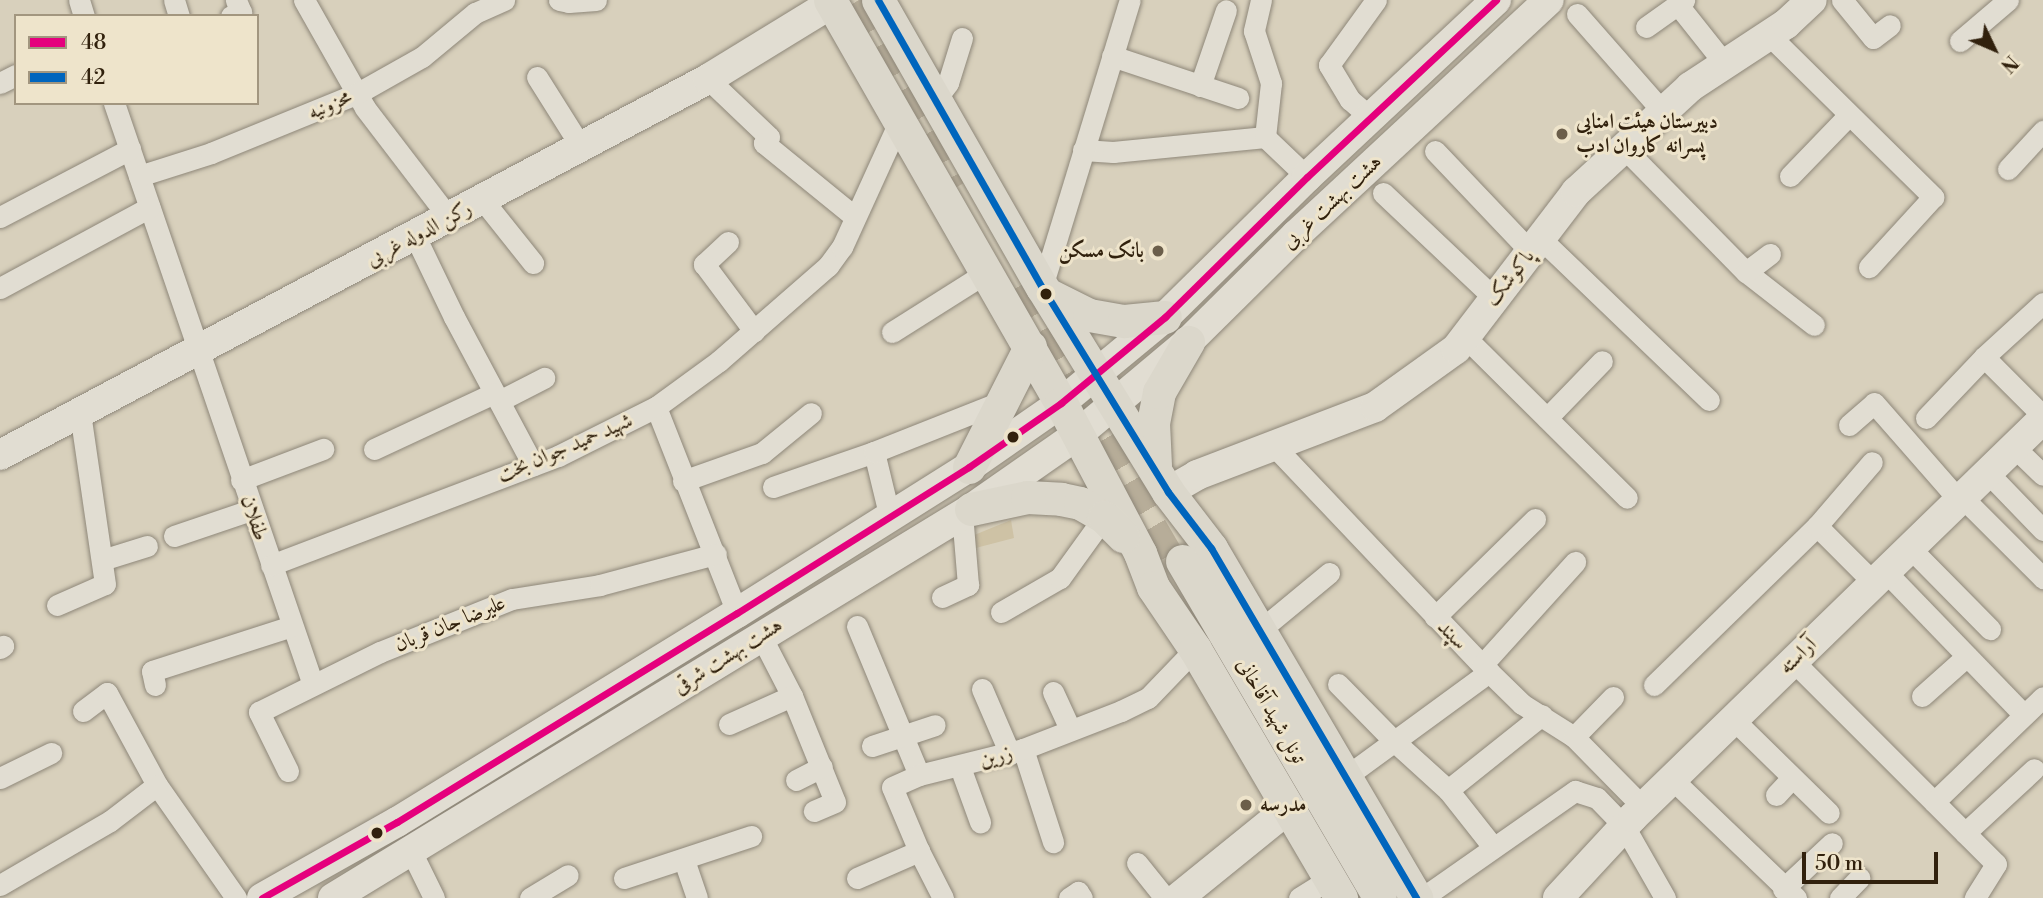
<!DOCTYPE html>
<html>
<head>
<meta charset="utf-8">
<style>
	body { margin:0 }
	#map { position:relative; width:2043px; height:898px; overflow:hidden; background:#d8d0bc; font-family:"Libre Bodoni",Amiri,serif }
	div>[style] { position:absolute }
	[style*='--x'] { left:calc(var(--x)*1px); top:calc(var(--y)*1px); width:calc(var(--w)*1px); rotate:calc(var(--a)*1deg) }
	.green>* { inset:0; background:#cec2a5 }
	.primary-tunnel>* { height:33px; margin-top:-16.5px; transform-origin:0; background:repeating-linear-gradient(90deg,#b7ad99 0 33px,transparent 0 50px) }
	.roads { filter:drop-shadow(0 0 2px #8e8779) drop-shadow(0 0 2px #8e8779) }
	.street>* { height:21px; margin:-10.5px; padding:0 10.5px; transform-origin:10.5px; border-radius:10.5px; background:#e1ddd2 }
	.secondary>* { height:30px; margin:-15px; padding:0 15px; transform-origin:15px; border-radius:15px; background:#e1ddd2 }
	.primary>* { height:33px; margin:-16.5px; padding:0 16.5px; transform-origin:16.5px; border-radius:16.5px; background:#dbd7cb }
	.bus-1>* { height:7px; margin:-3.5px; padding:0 3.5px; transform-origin:3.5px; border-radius:3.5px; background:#e5007d }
	.bus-2>* { height:7px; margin:-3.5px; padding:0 3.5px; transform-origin:3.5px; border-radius:3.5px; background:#0065bd }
	.dots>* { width:19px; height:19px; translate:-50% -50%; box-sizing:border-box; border:4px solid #eee4cb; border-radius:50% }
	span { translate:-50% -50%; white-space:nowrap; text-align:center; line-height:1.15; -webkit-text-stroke:6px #eee4cb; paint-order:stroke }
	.street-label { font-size:21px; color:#31210d }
	.poi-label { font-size:21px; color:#31210d; font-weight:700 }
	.left { translate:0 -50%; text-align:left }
	.right { translate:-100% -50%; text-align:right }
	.legend { position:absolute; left:14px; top:14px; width:245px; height:91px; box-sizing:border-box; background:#eee4cb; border:2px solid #a2967f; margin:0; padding:9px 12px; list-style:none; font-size:21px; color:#31210d }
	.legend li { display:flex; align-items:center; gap:14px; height:35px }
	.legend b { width:35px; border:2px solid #a2967f }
	.north { position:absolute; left:1959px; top:14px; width:70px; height:70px; -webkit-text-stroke:5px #eee4cb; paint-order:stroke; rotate:134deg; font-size:19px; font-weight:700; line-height:28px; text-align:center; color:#31210d }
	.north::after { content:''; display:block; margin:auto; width:24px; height:32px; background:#31210d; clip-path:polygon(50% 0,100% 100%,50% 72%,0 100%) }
	.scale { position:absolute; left:1802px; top:852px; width:136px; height:32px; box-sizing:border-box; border:4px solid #31210d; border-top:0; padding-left:9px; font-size:21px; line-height:24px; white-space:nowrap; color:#31210d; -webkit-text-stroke:5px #eee4cb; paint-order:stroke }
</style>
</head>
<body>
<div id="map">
	<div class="green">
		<div style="clip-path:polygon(1011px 520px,1014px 538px,968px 550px,967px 538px)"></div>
	</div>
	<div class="primary-tunnel">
		<div style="--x:858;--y:0;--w:211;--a:59.9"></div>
		<div style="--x:1022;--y:284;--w:149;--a:59.8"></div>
		<div style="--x:1075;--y:398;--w:194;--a:59.7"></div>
	</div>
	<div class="roads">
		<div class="street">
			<div style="--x:79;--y:0;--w:17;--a:73"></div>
			<div style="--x:174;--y:0;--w:17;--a:73"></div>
			<div style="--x:304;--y:0;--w:124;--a:60.5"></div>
			<div style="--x:365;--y:108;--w:138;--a:52.6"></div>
			<div style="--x:559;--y:0;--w:10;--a:11"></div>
			<div style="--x:569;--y:2;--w:27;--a:-4"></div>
			<div style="--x:1261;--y:0;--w:32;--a:103"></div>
			<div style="--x:1254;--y:31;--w:55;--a:71.9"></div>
			<div style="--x:1271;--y:83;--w:54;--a:96.3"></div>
			<div style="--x:1842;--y:0;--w:49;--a:50.8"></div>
			<div style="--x:1873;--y:38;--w:21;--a:-37"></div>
			<div style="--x:1678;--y:5;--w:75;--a:51.5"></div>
			<div style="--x:1577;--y:14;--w:130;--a:48.7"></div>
			<div style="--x:231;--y:16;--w:11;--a:-22"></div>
			<div style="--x:241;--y:12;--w:13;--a:-113"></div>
			<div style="--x:1646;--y:27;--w:47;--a:-35.4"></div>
			<div style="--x:1769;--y:35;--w:231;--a:44.6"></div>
			<div style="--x:1933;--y:197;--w:95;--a:132.4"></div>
			<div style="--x:1960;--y:41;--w:63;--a:-40.5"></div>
			<div style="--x:1112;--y:56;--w:133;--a:18.4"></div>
			<div style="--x:537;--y:77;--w:83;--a:57.8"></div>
			<div style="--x:708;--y:79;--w:84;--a:43.6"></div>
			<div style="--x:769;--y:137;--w:8;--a:130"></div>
			<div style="--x:764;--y:143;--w:117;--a:39.1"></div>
			<div style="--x:0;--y:83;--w:18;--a:-27"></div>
			<div style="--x:1200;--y:86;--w:80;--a:-71.1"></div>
			<div style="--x:936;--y:99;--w:20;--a:-53"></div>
			<div style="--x:948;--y:83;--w:47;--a:-72.7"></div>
			<div style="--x:114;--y:103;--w:615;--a:71.12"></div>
			<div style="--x:1371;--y:118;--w:28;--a:-139"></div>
			<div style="--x:1350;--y:100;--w:41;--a:-121"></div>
			<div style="--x:1329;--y:65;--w:80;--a:-54.1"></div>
			<div style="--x:1624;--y:148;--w:174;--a:45.5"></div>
			<div style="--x:1746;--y:272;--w:86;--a:37.9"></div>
			<div style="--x:1083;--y:150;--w:30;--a:4"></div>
			<div style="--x:1113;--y:152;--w:153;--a:-5.6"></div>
			<div style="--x:1265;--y:137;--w:58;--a:43.6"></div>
			<div style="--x:1435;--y:151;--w:138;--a:46.5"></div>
			<div style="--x:2008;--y:169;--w:52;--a:-47.4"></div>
			<div style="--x:139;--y:176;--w:76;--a:-17.7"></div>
			<div style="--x:211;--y:153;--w:159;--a:-22.2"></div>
			<div style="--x:358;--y:93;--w:73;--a:-29.4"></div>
			<div style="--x:422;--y:57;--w:69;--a:-39.7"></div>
			<div style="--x:475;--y:13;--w:32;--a:-24"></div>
			<div style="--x:1790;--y:176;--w:85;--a:-46"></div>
			<div style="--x:1383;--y:193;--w:153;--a:43.4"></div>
			<div style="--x:482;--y:199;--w:82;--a:51.4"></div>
			<div style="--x:0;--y:217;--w:147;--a:-27.6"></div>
			<div style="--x:415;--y:236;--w:90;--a:64.3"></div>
			<div style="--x:454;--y:317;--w:168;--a:61.9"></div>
			<div style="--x:1540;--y:238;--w:234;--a:43.8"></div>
			<div style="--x:728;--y:242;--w:33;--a:137"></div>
			<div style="--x:704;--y:264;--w:84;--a:53.3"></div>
			<div style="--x:1746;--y:272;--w:30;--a:-37"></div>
			<div style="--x:1042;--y:287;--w:300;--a:-73"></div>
			<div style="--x:0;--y:288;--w:170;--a:-28.4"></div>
			<div style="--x:892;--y:332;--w:112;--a:-32.3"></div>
			<div style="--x:1465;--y:337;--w:228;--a:44.8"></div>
			<div style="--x:1984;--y:357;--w:83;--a:45"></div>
			<div style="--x:499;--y:401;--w:51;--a:-27.1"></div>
			<div style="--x:656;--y:407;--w:221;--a:68.5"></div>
			<div style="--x:1547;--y:418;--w:79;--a:-46"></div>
			<div style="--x:1926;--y:418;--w:84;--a:-46.4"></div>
			<div style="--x:1984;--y:357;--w:80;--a:-42.5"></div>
			<div style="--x:1849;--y:425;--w:33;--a:-41"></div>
			<div style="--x:1874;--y:403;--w:129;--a:48.8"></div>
			<div style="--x:1275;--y:447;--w:301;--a:46.5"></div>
			<div style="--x:1482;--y:665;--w:56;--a:44.3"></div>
			<div style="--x:1522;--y:704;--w:62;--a:32.4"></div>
			<div style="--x:1574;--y:737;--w:98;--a:45.4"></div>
			<div style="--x:2014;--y:447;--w:40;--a:44"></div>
			<div style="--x:374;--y:449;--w:132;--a:-25"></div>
			<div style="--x:874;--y:452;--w:68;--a:76.4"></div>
			<div style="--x:1987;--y:472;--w:81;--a:46"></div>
			<div style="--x:241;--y:480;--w:88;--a:-20.7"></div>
			<div style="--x:683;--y:481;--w:84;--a:-19.5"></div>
			<div style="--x:762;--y:453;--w:63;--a:-39.2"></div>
			<div style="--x:773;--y:487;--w:107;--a:-19.1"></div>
			<div style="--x:874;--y:452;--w:136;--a:-21.6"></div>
			<div style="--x:1962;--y:497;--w:115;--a:45"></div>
			<div style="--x:1817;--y:526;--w:81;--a:45"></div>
			<div style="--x:174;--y:536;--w:81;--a:-18.7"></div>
			<div style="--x:1910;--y:548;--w:114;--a:45.4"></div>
			<div style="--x:102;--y:560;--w:47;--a:-17.3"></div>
			<div style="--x:271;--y:565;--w:307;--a:-20.8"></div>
			<div style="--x:558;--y:456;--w:110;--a:-26.6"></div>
			<div style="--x:656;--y:407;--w:78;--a:-36.1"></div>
			<div style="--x:719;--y:361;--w:145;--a:-41.1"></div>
			<div style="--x:828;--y:266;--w:24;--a:-54"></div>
			<div style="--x:842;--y:247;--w:140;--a:-65.5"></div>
			<div style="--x:1885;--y:571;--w:200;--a:46"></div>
			<div style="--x:942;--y:597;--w:29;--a:-25"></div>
			<div style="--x:968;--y:585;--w:71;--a:-94.8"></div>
			<div style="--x:57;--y:605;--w:52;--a:-23.6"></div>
			<div style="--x:105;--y:584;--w:173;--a:-98.3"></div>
			<div style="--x:1001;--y:612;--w:68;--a:-30"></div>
			<div style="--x:1060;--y:578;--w:75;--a:-54.2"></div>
			<div style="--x:1435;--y:617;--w:140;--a:-44.4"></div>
			<div style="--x:857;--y:626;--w:161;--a:67.4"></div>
			<div style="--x:1259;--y:631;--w:91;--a:-39.6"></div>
			<div style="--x:761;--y:636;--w:68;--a:62.7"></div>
			<div style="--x:792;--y:696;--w:114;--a:67.9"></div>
			<div style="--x:835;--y:802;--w:23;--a:157"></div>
			<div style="--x:0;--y:648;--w:4;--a:-34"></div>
			<div style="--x:1793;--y:661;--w:287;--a:45"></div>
			<div style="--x:1996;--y:864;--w:40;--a:122"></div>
			<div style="--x:1482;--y:665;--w:139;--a:-47.9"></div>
			<div style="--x:1338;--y:684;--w:81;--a:45.5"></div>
			<div style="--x:1395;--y:742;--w:72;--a:42.2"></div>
			<div style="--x:1448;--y:790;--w:73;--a:51.7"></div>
			<div style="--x:155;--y:685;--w:14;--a:-102"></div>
			<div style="--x:152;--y:671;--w:147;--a:-17.8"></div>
			<div style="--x:1654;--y:685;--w:228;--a:-44.3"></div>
			<div style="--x:1817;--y:526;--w:84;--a:-49.3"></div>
			<div style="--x:982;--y:689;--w:71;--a:66.7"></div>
			<div style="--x:1053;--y:692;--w:41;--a:65.3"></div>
			<div style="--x:1922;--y:696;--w:60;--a:-41.6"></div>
			<div style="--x:83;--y:711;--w:30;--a:-37"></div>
			<div style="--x:107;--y:693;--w:105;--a:61.5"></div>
			<div style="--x:157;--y:785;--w:138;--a:55"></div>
			<div style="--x:1733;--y:719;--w:134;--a:44.4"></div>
			<div style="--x:729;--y:724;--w:69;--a:-24"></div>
			<div style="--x:1574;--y:737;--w:56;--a:-45.7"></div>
			<div style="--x:872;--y:746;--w:66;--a:-18.4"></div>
			<div style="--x:1023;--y:749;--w:98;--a:72.1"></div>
			<div style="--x:960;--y:767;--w:59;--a:70"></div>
			<div style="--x:288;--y:771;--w:66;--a:-116.2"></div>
			<div style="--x:259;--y:712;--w:135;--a:-26.4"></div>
			<div style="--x:380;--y:652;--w:142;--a:-21.9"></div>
			<div style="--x:512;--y:599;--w:89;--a:-9"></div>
			<div style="--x:600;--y:585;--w:120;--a:-15"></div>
			<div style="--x:0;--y:778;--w:57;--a:-26.1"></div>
			<div style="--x:1344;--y:778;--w:180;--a:-36.2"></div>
			<div style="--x:1672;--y:779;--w:172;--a:43.8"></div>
			<div style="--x:796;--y:780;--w:29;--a:-27"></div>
			<div style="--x:1448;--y:790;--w:120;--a:-38.6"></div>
			<div style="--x:1776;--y:795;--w:23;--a:-47"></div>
			<div style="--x:1934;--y:802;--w:151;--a:-43.9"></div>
			<div style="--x:1965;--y:833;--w:94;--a:-42.8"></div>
			<div style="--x:412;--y:853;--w:50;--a:63.9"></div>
			<div style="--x:684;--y:860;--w:40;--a:71.1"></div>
			<div style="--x:1137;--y:863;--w:45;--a:51.3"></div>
			<div style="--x:624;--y:878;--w:134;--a:-18.3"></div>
			<div style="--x:857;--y:878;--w:68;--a:-23.5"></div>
			<div style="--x:0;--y:885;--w:127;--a:-30.2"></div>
			<div style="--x:110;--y:821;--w:59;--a:-37.5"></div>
			<div style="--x:1783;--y:889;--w:67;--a:-43.2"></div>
			<div style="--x:530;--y:898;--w:44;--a:-31.2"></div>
			<div style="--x:943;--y:898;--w:53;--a:-117.1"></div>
			<div style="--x:919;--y:851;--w:69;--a:-112.9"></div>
			<div style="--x:892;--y:787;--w:30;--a:-24"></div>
			<div style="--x:919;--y:775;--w:107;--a:-14"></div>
			<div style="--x:1023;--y:749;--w:105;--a:-21.2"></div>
			<div style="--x:1121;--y:711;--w:30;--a:-26"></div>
			<div style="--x:1148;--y:698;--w:68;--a:-46.2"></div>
			<div style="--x:1069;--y:898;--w:11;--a:-34"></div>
			<div style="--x:1078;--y:892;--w:7;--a:56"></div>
			<div style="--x:1299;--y:898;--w:36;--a:-32"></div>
			<div style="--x:1422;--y:898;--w:187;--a:-35"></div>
			<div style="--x:1575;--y:791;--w:23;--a:18"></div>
			<div style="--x:1597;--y:798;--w:39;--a:46"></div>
			<div style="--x:1624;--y:826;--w:83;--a:60.3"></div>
			<div style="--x:1840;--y:898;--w:28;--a:-46"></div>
		</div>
		<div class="secondary">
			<div style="--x:0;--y:455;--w:802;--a:-27.97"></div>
			<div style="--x:708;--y:79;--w:145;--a:-31.5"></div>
			<div style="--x:1168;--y:492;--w:34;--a:-30"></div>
			<div style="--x:1197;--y:475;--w:191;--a:-20.9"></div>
			<div style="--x:1375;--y:407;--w:100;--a:-35.6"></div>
			<div style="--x:1456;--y:349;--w:198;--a:-52.6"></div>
			<div style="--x:1576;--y:192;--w:155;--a:-42.6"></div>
			<div style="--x:1690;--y:87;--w:115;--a:-33.3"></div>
			<div style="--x:1786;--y:24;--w:35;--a:-43"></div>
			<div style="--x:262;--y:898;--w:155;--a:-29.4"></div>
			<div style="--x:397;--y:822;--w:399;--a:-31.6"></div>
			<div style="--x:737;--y:613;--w:274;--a:-32.2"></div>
			<div style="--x:969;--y:467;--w:112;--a:-34.8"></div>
			<div style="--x:1061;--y:403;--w:135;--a:-39.6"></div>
			<div style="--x:1165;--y:317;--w:199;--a:-44.6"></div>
			<div style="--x:1307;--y:177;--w:259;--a:-43.1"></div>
			<div style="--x:333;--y:898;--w:747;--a:-31.37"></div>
			<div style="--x:971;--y:509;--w:129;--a:-34.9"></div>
			<div style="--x:1077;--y:435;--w:145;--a:-40"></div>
			<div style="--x:1188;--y:342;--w:152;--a:-44.7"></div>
			<div style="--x:1296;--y:235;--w:345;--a:-42.9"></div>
			<div style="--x:1178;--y:898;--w:141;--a:-39"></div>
			<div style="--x:1558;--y:898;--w:110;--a:-47.2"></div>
			<div style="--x:1633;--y:817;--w:571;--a:-44.15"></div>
		</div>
		<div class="primary">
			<div style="--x:830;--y:0;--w:465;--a:60.2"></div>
			<div style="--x:1061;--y:403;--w:170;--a:62.2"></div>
			<div style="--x:1140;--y:553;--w:36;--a:69"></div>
			<div style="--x:1153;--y:587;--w:75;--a:55.9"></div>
			<div style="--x:1195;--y:649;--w:289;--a:59.6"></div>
			<div style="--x:878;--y:0;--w:331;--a:60.3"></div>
			<div style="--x:1042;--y:287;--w:241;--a:58.4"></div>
			<div style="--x:1168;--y:492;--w:71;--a:52.5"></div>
			<div style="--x:1211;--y:548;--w:406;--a:59.6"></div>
			<div style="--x:1047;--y:294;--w:47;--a:26.6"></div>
			<div style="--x:1089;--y:315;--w:36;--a:10"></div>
			<div style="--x:1124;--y:321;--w:41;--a:-5.6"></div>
			<div style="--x:1155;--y:465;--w:42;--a:-92.7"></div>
			<div style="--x:1153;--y:423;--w:32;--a:-79"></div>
			<div style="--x:1159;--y:392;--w:58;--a:-59.9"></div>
			<div style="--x:969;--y:467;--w:135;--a:-63.1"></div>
			<div style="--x:971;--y:509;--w:57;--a:-12.1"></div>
			<div style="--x:1027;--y:497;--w:34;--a:3"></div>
			<div style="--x:1061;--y:499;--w:19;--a:12"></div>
			<div style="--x:1080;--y:503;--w:28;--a:30"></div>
			<div style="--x:1104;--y:517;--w:27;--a:45"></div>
			<div style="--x:1182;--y:561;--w:391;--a:59.6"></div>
		</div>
	</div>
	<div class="bus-1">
		<div style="--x:262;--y:898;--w:155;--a:-29.4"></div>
		<div style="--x:397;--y:822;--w:399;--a:-31.6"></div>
		<div style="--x:737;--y:613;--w:274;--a:-32.2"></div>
		<div style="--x:969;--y:467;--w:112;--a:-34.8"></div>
		<div style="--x:1061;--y:403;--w:135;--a:-39.6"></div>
		<div style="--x:1165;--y:317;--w:199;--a:-44.6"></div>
		<div style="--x:1307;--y:177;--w:259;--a:-43.1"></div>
	</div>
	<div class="bus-2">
		<div style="--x:878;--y:0;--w:331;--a:60.3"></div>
		<div style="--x:1042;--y:287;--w:241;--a:58.4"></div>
		<div style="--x:1168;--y:492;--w:71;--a:52.5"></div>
		<div style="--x:1211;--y:548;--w:406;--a:59.6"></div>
	</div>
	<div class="dots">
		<div style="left:1562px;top:134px;background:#6b5e4a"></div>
		<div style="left:1158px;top:251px;background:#6b5e4a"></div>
		<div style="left:1046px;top:294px;background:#31210d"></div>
		<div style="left:1013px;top:437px;background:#31210d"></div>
		<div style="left:1246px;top:805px;background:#6b5e4a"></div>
		<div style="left:377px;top:833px;background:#31210d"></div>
	</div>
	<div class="street-label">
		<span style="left:330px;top:105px;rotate:-24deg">محزونیه</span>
		<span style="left:1332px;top:202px;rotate:-43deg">هشت بهشت غربی</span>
		<span style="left:419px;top:234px;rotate:-28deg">رکن الدوله غربی</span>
		<span style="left:1510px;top:278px;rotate:-52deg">پاکوشک</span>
		<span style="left:565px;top:448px;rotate:-23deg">شهید حمید جوان بخت</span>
		<span style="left:254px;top:518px;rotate:71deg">طفلان</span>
		<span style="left:450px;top:624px;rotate:-22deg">علیرضا جان قربان</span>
		<span style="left:1452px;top:635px;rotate:46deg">سپند</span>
		<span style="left:728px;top:656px;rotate:-32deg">هشت بهشت شرقی</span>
		<span style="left:1798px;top:656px;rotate:-44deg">آراسته</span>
		<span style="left:1271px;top:711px;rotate:60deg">تونل شهید آقاخانی</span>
		<span style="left:996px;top:757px;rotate:-16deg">زرین</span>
	</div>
	<div class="poi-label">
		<span class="left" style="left:1576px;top:134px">دبیرستان هیئت امنایی<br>پسرانه کاروان ادب</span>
		<span class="right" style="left:1144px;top:251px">بانک مسکن</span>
		<span class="left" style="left:1260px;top:805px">مدرسه</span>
	</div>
	<ul class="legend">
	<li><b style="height:9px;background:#e5007d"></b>48</li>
	<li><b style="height:9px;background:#0065bd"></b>42</li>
	</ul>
	<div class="north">N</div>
	<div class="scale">50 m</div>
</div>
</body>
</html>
